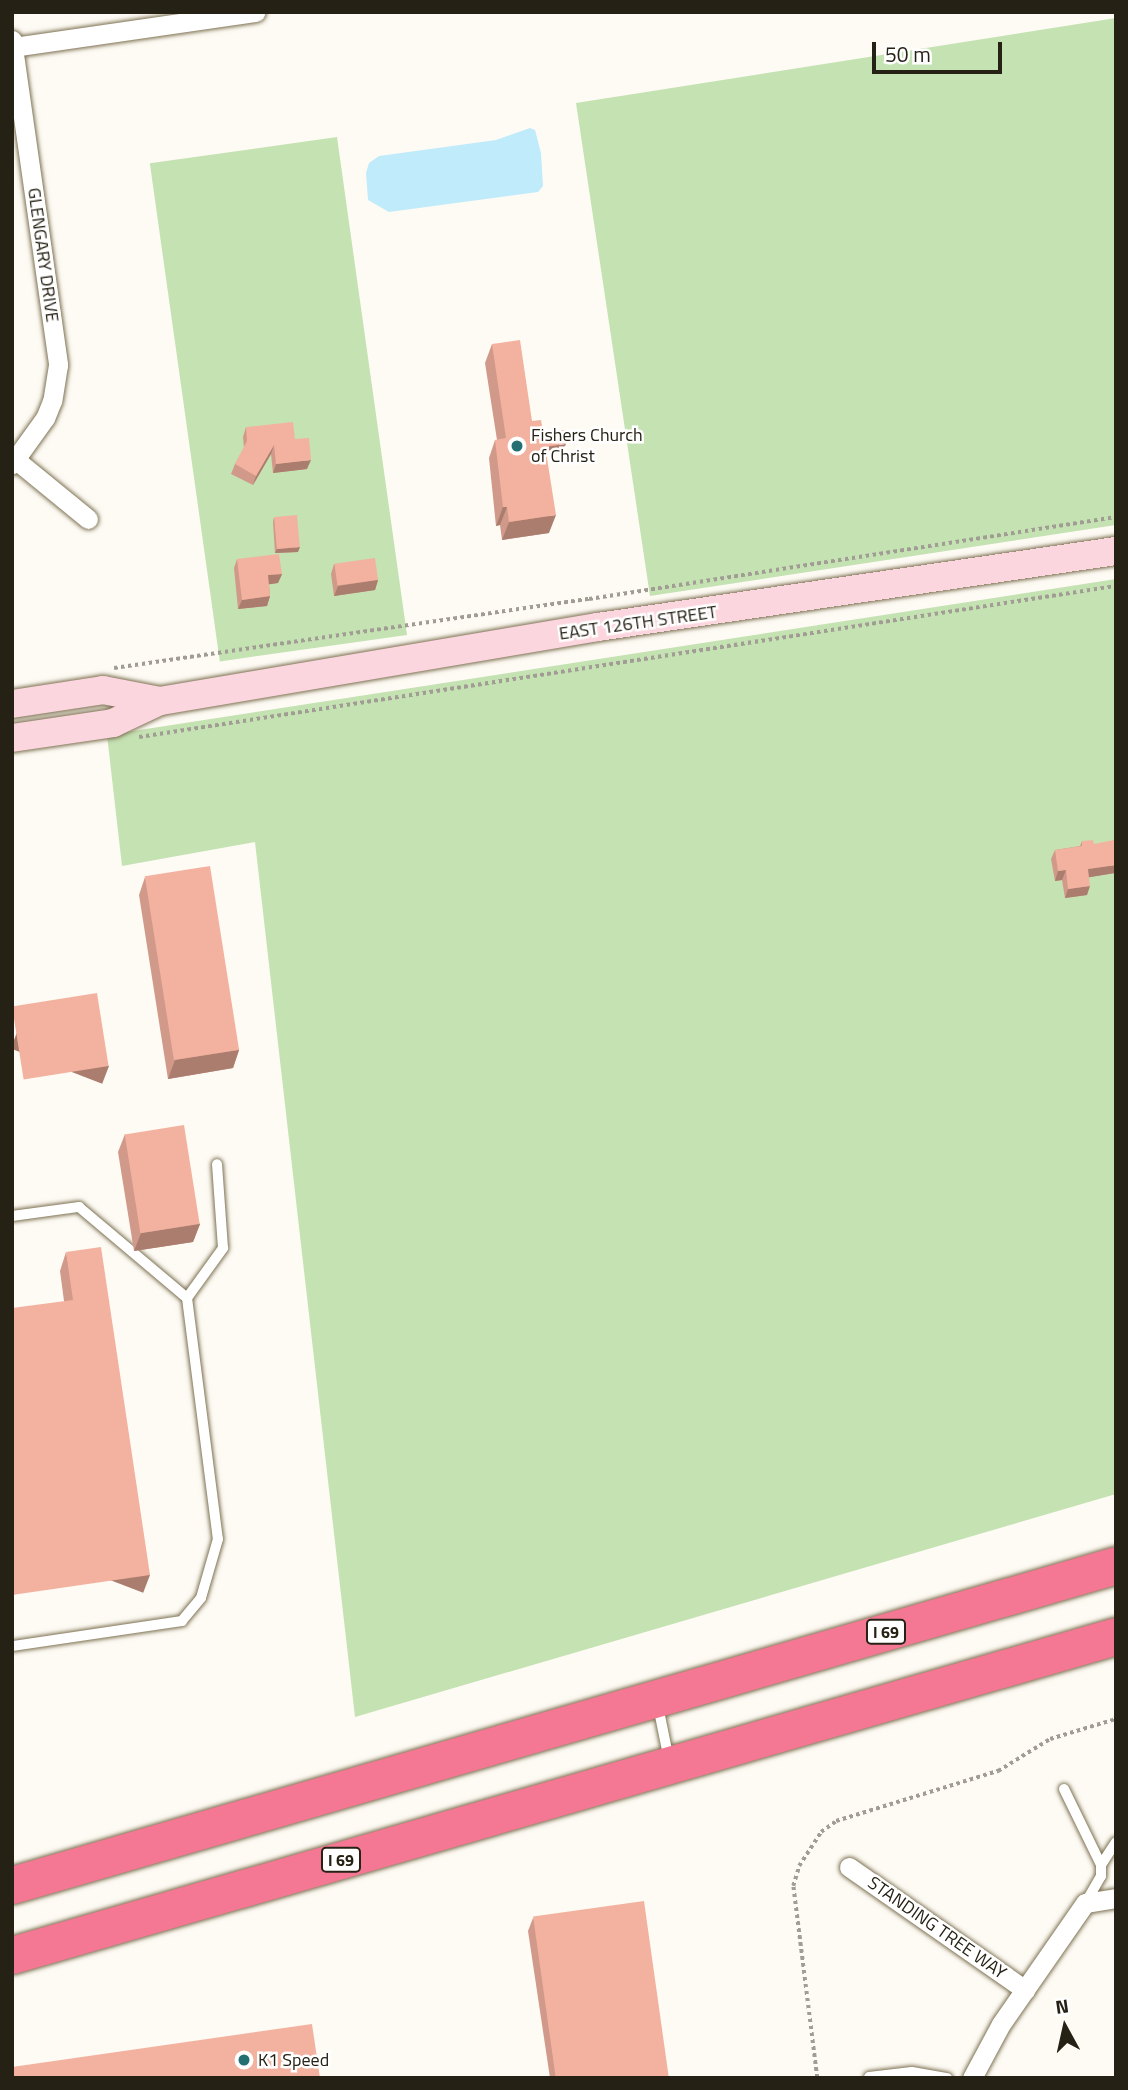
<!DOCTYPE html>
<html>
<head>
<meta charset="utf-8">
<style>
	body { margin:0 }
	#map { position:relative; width:1128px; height:2090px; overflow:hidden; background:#fefbf4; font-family:"Titillium Web",sans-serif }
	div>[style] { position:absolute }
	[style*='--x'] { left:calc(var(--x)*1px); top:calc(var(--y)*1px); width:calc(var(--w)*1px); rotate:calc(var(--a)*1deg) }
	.green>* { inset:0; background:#c5e2b3; transform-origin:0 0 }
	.water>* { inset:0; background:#c0ebfa }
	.path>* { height:3.5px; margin-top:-1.75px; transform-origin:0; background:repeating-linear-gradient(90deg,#a19d94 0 3.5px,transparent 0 7px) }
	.roads { filter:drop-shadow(0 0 2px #7e7253) drop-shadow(0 0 2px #7e7253) }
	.lane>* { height:10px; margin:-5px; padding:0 5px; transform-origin:5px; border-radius:5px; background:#fff }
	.street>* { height:19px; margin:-9.5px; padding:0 9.5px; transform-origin:9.5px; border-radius:9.5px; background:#fff }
	.secondary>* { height:28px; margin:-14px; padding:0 14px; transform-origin:14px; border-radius:14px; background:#fcd6df }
	.highway>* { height:37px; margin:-18.5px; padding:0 18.5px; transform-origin:18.5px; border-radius:18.5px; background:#f47894 }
	.wall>* { inset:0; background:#d19989 }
	.shaded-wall>* { inset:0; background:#aa7d6f; transform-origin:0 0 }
	.building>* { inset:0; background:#f3b29f; transform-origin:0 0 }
	.dots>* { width:19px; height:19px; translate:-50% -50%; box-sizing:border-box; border:4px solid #fff; border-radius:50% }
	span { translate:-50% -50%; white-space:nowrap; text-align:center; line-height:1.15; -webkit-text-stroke:5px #fff; paint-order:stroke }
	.shield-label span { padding:2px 5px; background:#fff; border:2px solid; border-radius:5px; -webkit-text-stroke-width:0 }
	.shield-label { font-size:16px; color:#262115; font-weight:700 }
	.street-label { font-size:18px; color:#262115 }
	.poi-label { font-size:18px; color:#262115 }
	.left { translate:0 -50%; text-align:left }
	.frame { position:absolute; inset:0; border:14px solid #262115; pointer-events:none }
	.north { position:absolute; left:1030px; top:1992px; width:70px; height:70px; -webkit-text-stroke:5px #fff; paint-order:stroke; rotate:352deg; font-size:19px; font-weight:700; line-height:28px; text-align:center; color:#262115 }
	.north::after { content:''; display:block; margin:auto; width:24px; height:32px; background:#262115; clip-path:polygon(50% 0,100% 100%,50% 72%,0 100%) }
	.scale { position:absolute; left:872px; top:42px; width:130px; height:32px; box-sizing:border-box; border:4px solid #262115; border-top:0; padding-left:9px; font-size:21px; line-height:24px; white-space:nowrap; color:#262115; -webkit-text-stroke:5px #fff; paint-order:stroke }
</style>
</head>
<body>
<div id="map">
	<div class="green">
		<div style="clip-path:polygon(1116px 18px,1116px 525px,650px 596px,576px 103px)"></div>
		<div style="left:337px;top:137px;width:503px;height:189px;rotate:82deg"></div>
		<div style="clip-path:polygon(1116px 579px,1116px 1494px,355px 1717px,255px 842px,122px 866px,107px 735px)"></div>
	</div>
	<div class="water">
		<div style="clip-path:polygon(530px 128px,535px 130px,541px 153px,543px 186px,538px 192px,389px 212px,368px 200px,366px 173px,369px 163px,379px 156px,496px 140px)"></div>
	</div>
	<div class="path">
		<div style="--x:114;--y:668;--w:480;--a:-8.3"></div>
		<div style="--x:589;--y:599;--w:533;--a:-8.84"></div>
		<div style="--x:139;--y:737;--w:989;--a:-8.79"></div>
		<div style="--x:817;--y:2078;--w:193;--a:-97.1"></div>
		<div style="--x:793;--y:1886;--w:21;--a:-73"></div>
		<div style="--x:799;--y:1866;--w:40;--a:-57.1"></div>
		<div style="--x:821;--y:1832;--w:19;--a:-36"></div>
		<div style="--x:836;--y:1821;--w:170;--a:-17.2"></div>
		<div style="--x:998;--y:1771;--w:61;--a:-31.6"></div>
		<div style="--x:1050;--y:1739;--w:69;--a:-16.9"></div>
	</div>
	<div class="roads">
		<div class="lane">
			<div style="--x:12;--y:1216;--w:68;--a:-7.7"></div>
			<div style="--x:79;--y:1207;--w:141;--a:40.1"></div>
			<div style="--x:187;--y:1298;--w:243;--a:82.7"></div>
			<div style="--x:218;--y:1539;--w:61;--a:106.1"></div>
			<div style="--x:201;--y:1598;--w:30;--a:130"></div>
			<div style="--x:182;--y:1621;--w:172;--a:171.6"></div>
			<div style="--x:187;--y:1298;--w:62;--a:-54.2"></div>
			<div style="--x:223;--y:1248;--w:84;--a:-94.1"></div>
			<div style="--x:658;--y:1706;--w:55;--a:78.5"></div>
			<div style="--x:1064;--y:1789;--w:85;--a:64"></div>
			<div style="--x:1101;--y:1865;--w:11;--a:90"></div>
			<div style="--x:1101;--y:1876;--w:30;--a:120"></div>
			<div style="--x:1101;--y:1865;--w:27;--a:-57"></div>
			<div style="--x:869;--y:2077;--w:43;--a:-6.6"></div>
			<div style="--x:912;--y:2072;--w:36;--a:10"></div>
		</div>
		<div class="street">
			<div style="--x:12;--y:40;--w:328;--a:81.9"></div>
			<div style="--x:58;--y:365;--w:36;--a:99"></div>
			<div style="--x:52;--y:401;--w:18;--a:112"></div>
			<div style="--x:45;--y:418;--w:57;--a:125.7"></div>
			<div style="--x:13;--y:47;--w:245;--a:-8.2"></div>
			<div style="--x:16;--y:460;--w:93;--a:39.3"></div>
			<div style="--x:849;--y:1867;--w:215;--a:34.9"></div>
			<div style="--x:972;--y:2078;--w:61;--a:-61.8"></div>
			<div style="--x:1001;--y:2024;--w:147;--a:-55.2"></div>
			<div style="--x:1085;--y:1903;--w:31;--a:-9"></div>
		</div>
		<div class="secondary">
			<div style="--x:12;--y:704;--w:92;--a:-8.7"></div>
			<div style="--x:103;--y:690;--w:58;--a:10.9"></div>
			<div style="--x:12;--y:738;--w:102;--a:-8.4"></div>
			<div style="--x:113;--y:723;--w:52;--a:-25.1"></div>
			<div style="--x:160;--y:701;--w:444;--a:-9.6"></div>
			<div style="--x:598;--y:627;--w:524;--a:-8.35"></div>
		</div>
		<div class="highway">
			<div style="--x:12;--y:1885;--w:1149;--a:-16.16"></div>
			<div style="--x:12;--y:1955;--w:1149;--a:-16.12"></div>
		</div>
	</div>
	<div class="wall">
		<div style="clip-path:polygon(492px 344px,532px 421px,543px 432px,564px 448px,546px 451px,549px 533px,502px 540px,500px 525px,496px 526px,489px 458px,495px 440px,497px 440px,485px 363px)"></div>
		<div style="clip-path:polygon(246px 427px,295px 439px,307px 469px,273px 473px,271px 454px,253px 485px,231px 474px,235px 464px,244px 448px,243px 437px)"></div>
		<div style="clip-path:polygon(274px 517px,298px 552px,275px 553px,273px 522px)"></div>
		<div style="clip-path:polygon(237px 559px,282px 574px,278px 583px,269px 584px,270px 596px,267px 606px,238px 609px,234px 568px)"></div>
		<div style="clip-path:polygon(334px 564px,378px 580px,375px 590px,334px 596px,331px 574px)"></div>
		<div style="clip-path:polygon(1082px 841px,1094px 844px,1115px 873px,1089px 877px,1087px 895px,1065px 898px,1062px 880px,1055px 881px,1051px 859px,1055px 850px,1080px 846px)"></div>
		<div style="clip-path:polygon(145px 877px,239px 1050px,233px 1068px,168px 1079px,139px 895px)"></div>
		<div style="clip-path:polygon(125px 1134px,200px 1224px,193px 1242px,134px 1251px,118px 1152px)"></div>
		<div style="clip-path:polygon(66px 1252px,143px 1593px,64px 1301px,60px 1271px)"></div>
		<div style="clip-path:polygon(533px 1918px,670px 2078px,550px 2078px,528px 1931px)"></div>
	</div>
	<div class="shaded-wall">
		<div style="clip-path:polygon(566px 444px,564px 448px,537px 452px,538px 448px)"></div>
		<div style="clip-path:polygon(274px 445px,271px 454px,253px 485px,256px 476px)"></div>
		<div style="clip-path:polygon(311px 460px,307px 469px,273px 473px,276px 464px)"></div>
		<div style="clip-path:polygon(503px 507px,507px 507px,500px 525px,496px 526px)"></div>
		<div style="clip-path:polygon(556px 515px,549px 533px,502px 540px,509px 522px)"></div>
		<div style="clip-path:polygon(300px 547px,298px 552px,275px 553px,277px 549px)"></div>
		<div style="clip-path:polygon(282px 574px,278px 583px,265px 585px,268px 575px)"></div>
		<div style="clip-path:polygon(378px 580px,375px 590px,334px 596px,338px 586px)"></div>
		<div style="clip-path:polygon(270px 596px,267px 606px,238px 609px,242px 600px)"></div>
		<div style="clip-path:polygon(1116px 865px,1115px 873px,1085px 878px,1088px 869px)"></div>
		<div style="clip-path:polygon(1066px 870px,1062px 880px,1055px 881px,1058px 871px)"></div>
		<div style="clip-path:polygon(1090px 886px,1087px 895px,1065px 898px,1068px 889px)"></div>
		<div style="clip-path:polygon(239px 1050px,233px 1068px,168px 1079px,175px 1060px)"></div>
		<div style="left:109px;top:1066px;width:19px;height:98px;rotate:111deg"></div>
		<div style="clip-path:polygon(200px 1224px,193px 1242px,134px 1251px,141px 1233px)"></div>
		<div style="left:150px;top:1575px;width:19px;height:139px;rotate:111deg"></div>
	</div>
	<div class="building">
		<div style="clip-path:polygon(520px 340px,532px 421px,541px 420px,556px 515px,509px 522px,507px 507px,503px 507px,495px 440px,506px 438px,492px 344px)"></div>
		<div style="clip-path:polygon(293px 422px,295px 439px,309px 438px,311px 460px,276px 464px,274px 445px,256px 476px,235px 464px,247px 441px,246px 427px)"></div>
		<div style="left:564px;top:430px;width:14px;height:21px;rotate:82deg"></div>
		<div style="left:297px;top:515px;width:32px;height:23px;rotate:85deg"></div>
		<div style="clip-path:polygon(279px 554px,282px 574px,268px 575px,270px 596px,242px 600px,237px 559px)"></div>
		<div style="left:375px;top:558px;width:22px;height:41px;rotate:82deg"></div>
		<div style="clip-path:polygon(1093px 840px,1094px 844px,1114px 840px,1116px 865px,1088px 869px,1090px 886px,1068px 889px,1066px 870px,1058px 871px,1055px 850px,1082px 846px,1082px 841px)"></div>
		<div style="left:210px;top:866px;width:186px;height:66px;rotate:81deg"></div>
		<div style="clip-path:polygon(12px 883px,14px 897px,12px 897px)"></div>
		<div style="left:97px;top:993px;width:74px;height:86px;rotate:81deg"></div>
		<div style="left:184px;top:1125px;width:100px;height:60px;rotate:81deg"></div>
		<div style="clip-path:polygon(101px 1247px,150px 1575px,12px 1595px,12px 1308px,73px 1300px,66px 1252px)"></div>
		<div style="left:644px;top:1901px;width:179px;height:112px;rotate:82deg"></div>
		<div style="clip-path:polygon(312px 2024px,320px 2078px,12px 2078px,12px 2067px)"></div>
	</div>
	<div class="dots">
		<div style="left:517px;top:446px;background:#236f71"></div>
		<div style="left:244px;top:2060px;background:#236f71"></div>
	</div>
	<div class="shield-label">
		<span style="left:886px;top:1632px">I 69</span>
		<span style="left:341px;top:1860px">I 69</span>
	</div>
	<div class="street-label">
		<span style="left:43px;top:255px;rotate:82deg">GLENGARY DRIVE</span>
		<span style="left:638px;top:623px;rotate:-8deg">EAST 126TH STREET</span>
		<span style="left:937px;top:1928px;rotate:35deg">STANDING TREE WAY</span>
	</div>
	<div class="poi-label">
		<span class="left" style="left:531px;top:446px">Fishers Church<br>of Christ</span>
		<span class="left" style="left:258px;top:2060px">K1 Speed</span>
	</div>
	<div class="frame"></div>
	<div class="north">N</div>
	<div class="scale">50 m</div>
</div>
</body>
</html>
